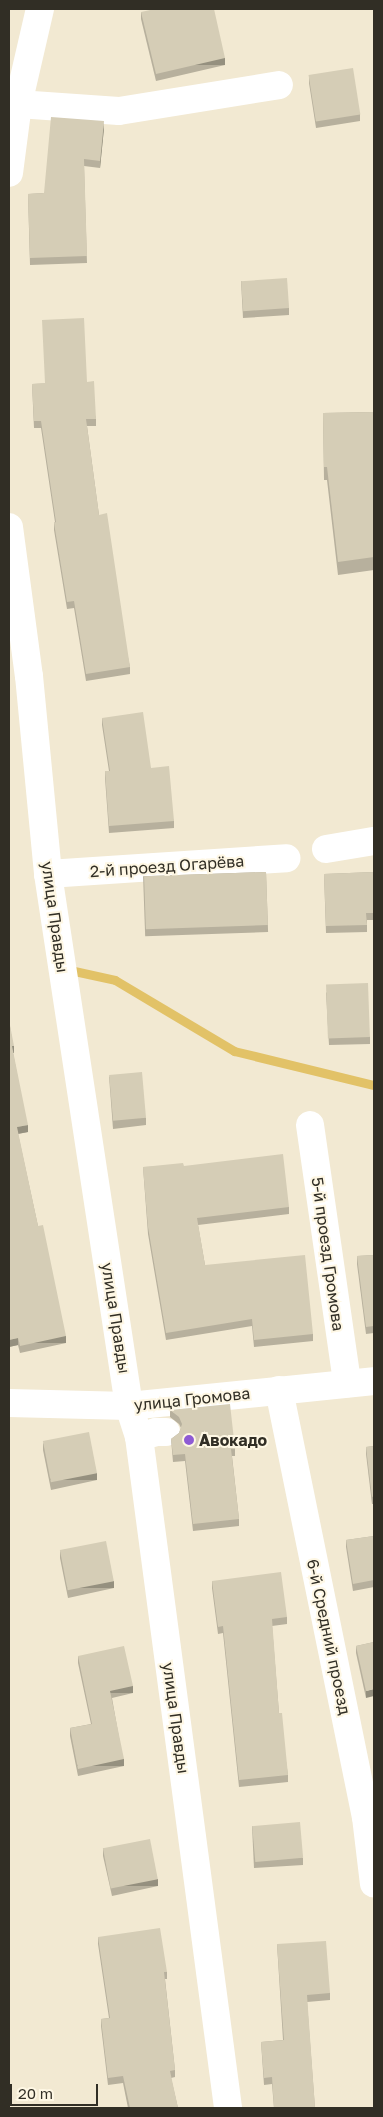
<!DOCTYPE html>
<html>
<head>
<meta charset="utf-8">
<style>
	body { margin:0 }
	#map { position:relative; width:383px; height:2117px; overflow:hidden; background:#f2e9d2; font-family:"Golos Text",sans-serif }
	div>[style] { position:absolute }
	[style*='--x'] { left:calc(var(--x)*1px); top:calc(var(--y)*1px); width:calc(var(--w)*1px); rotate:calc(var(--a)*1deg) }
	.stream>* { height:9px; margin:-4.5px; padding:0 4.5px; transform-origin:4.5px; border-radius:4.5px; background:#e2c267 }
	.minor>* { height:28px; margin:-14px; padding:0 14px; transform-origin:14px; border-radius:14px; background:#fff }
	.wall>* { inset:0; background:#b7b09d; transform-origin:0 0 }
	.shaded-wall>* { inset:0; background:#95907f; transform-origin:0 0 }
	.building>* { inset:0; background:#d5cdb6; transform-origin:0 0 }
	.dots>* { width:14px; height:14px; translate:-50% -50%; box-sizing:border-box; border:2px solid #fef7e4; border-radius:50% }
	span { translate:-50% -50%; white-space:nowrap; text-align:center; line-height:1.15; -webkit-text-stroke:4px #fef7e4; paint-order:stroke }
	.street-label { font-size:16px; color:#312e25 }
	.poi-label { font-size:16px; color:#312e25; font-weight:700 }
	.left { translate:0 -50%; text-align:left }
	.frame { position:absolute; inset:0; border:10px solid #312e25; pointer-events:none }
	.scale { position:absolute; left:10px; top:2084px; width:88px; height:22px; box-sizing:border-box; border:2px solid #312e25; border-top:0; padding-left:6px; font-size:15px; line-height:18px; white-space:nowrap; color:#312e25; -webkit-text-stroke:4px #fef7e4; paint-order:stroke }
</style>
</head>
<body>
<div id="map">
	<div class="stream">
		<div style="--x:65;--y:969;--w:51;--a:12.4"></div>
		<div style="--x:115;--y:980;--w:139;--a:30.8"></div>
		<div style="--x:234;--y:1051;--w:144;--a:13.7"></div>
	</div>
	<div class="minor">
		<div style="--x:18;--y:104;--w:101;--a:4"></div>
		<div style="--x:119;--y:111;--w:162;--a:-9.2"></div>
		<div style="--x:9;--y:173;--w:70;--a:-82.6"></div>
		<div style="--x:18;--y:104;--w:98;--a:-77"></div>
		<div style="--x:9;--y:527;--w:150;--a:82.4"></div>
		<div style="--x:29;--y:676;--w:199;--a:84.5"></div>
		<div style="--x:48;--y:874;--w:538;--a:81.34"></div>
		<div style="--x:129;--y:1406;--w:33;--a:72"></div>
		<div style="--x:139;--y:1437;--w:677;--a:82.44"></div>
		<div style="--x:326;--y:849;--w:49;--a:-9.5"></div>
		<div style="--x:48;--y:874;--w:239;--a:-3.8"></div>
		<div style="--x:310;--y:1125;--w:261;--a:81.8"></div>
		<div style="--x:279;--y:1390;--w:436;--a:78.5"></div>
		<div style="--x:366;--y:1817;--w:67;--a:83.2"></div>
		<div style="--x:9;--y:1403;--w:120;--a:1.4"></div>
		<div style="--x:129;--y:1406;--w:246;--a:-5.8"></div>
		<div style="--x:139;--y:1437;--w:18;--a:-16"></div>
		<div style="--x:156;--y:1432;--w:10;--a:0"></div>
	</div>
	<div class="wall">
		<div style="clip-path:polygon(141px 12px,225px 65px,156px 81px,141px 19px)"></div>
		<div style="clip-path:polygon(309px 76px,360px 114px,360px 121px,316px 128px,309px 83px)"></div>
		<div style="clip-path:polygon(104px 128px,100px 168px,84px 166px,87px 263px,30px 265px,28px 194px,44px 193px)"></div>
		<div style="clip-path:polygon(241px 281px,289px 308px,289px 315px,243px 318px)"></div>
		<div style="clip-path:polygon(87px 382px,96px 419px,96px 426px,87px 426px,99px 515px,130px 667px,130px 674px,86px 681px,74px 608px,67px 609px,54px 530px,54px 523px,55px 522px,41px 428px,34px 428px,32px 384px)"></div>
		<div style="clip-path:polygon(374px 412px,374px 570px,338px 575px,327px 480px,324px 480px,323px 413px)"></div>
		<div style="clip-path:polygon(102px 718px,151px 768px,174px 821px,174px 828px,109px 833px,105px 778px,105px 771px,109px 771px,102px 725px)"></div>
		<div style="left:266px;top:872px;width:60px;height:123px;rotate:88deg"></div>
		<div style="clip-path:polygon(374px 872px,374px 920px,367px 920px,367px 932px,326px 933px,324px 874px)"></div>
		<div style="clip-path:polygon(326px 992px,370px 1037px,370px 1044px,329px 1045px)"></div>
		<div style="clip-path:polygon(9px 1020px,14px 1053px,13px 1053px,28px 1132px,18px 1134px,38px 1226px,66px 1343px,20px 1353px,18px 1345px,9px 1347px)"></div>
		<div style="clip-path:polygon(109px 1076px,146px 1118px,146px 1125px,113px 1129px)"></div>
		<div style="clip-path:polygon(184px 1166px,289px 1207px,289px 1214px,198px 1225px,205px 1265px,313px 1334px,313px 1341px,254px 1347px,252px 1326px,166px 1340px,148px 1234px,143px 1167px)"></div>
		<div style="clip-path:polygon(374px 1255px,374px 1333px,366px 1334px,357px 1264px,357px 1256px)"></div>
		<div style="clip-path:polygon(170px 1410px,235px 1449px,235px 1456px,232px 1456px,239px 1519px,239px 1526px,193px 1531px,185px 1461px,173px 1462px,171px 1439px,179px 1433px,181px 1428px,179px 1424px,170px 1417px)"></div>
		<div style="clip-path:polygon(43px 1443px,97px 1480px,51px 1490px,43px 1450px)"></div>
		<div style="clip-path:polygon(374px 1446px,374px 1504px,372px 1504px,366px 1454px,366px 1447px)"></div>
		<div style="clip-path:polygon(374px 1536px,374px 1587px,353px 1591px,346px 1547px,346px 1540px)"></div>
		<div style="clip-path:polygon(60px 1551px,114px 1588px,68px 1598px,60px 1558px)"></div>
		<div style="clip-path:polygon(212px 1581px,287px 1617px,287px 1624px,272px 1626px,279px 1713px,288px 1775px,288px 1782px,239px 1787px,223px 1633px,218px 1634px,212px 1588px)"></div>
		<div style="clip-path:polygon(374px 1642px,366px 1698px,356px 1653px,356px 1646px)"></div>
		<div style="clip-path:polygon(78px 1656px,133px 1693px,112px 1698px,124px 1766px,78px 1776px,70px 1736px,70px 1728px,91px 1724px,78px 1663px)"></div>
		<div style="clip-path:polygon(252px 1826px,303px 1858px,303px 1865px,254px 1868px)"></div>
		<div style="clip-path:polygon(103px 1848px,158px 1886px,112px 1896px,103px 1856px)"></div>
		<div style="clip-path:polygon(98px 1937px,167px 1972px,167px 1979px,165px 1979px,175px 2070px,175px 2077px,171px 2078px,178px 2108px,128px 2108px,123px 2083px,108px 2085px,101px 2026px,101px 2019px,109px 2018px,98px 1944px)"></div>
		<div style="clip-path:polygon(277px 1944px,330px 1993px,330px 2000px,307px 2002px,315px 2108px,274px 2108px,272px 2084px,264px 2085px,261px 2042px,283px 2040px)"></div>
	</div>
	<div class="shaded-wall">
		<div style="left:225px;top:58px;width:7px;height:71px;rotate:90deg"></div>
		<div style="clip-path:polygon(104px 121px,104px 128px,100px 168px,100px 161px)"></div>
		<div style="left:12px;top:1046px;width:2px;height:7px"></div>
		<div style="clip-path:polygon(28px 1125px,28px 1132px,17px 1134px,17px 1127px)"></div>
		<div style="left:66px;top:1336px;width:7px;height:47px;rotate:90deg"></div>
		<div style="clip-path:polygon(18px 1338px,18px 1345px,9px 1347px,9px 1340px)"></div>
		<div style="left:97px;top:1473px;width:7px;height:47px;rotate:90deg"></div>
		<div style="left:114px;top:1581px;width:7px;height:47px;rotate:90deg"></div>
		<div style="left:133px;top:1686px;width:7px;height:24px;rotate:90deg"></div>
		<div style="clip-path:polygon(374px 1689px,374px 1696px,366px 1698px,366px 1691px)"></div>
		<div style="left:124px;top:1759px;width:7px;height:47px;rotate:90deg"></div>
		<div style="left:158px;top:1879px;width:7px;height:47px;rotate:90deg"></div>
	</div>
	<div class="building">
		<div style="clip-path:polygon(155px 9px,214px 9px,225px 58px,156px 74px,141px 12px)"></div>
		<div style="left:353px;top:68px;width:47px;height:45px;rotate:81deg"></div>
		<div style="clip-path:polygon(51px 117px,104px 121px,100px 161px,84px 159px,87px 256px,30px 258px,28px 194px,44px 193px)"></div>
		<div style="left:287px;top:278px;width:30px;height:46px;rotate:86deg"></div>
		<div style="clip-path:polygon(84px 318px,87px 382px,94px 381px,96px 419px,86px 419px,99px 515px,107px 513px,130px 667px,86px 674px,74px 601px,67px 602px,54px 523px,56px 522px,41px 421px,34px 421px,32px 384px,45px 383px,42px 320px)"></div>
		<div style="clip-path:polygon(374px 412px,374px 557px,338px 562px,327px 467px,324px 467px,323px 413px)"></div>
		<div style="clip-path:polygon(143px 712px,151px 768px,169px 766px,174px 821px,109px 826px,105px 771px,110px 771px,102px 718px)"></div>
		<div style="left:266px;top:872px;width:53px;height:122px;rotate:88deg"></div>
		<div style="clip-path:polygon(374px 872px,374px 913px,366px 913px,367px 925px,326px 926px,324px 874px)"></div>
		<div style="left:368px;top:983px;width:54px;height:42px;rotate:88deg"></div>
		<div style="clip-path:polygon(9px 1020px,14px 1046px,12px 1046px,28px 1125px,17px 1127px,38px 1226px,43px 1225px,66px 1336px,20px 1346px,18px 1338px,9px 1340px,9px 1298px,10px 1297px,9px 1293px)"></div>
		<div style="left:142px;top:1072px;width:46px;height:33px;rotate:85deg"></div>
		<div style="clip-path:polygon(283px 1154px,289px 1207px,197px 1218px,205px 1265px,305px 1255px,313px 1334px,254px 1340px,252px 1319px,166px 1333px,148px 1227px,143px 1167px,183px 1163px,184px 1166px)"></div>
		<div style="clip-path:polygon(374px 1255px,374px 1326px,366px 1327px,357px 1256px)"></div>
		<div style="clip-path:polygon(230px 1404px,235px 1449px,231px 1449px,239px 1519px,193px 1524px,185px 1454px,173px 1455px,171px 1439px,179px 1433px,182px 1424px,179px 1417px,170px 1410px)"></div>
		<div style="left:89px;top:1432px;width:42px;height:47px;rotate:79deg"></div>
		<div style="clip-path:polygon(374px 1446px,374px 1496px,372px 1497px,366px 1447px)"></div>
		<div style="clip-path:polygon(374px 1536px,374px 1580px,353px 1584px,346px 1540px)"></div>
		<div style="left:106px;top:1541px;width:41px;height:47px;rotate:79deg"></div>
		<div style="clip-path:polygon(281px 1572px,287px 1617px,272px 1619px,279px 1713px,282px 1713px,288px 1775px,239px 1780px,223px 1626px,218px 1627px,212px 1581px)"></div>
		<div style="clip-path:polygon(374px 1642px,374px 1689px,366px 1691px,356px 1646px)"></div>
		<div style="clip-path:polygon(124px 1646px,133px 1686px,110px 1691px,124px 1759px,78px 1769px,70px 1728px,92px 1724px,78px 1656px)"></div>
		<div style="left:300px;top:1822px;width:36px;height:48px;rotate:85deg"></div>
		<div style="left:150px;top:1839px;width:41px;height:48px;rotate:79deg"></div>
		<div style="clip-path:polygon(160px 1928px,167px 1972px,164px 1972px,175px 2070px,170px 2071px,178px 2108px,130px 2108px,123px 2076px,108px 2078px,101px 2019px,110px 2018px,98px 1937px)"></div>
		<div style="clip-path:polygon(326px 1941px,330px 1993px,307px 1995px,315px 2108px,274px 2108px,272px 2077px,264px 2078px,261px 2042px,284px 2040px,277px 1944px)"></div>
	</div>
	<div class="dots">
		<div style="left:189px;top:1440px;background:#8e5bd4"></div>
	</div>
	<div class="street-label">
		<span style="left:167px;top:866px;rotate:-4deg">2-й проезд Огарёва</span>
		<span style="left:55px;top:917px;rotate:82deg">улица Правды</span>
		<span style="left:328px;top:1254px;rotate:82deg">5-й проезд Громова</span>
		<span style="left:116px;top:1318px;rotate:81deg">улица Правды</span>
		<span style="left:192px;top:1399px;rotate:-6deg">улица Громова</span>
		<span style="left:329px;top:1637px;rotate:78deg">6-й Средний проезд</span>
		<span style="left:176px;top:1718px;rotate:82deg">улица Правды</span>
	</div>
	<div class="poi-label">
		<span class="left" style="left:199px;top:1440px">Авокадо</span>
	</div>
	<div class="frame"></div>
	<div class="scale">20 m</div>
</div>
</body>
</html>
